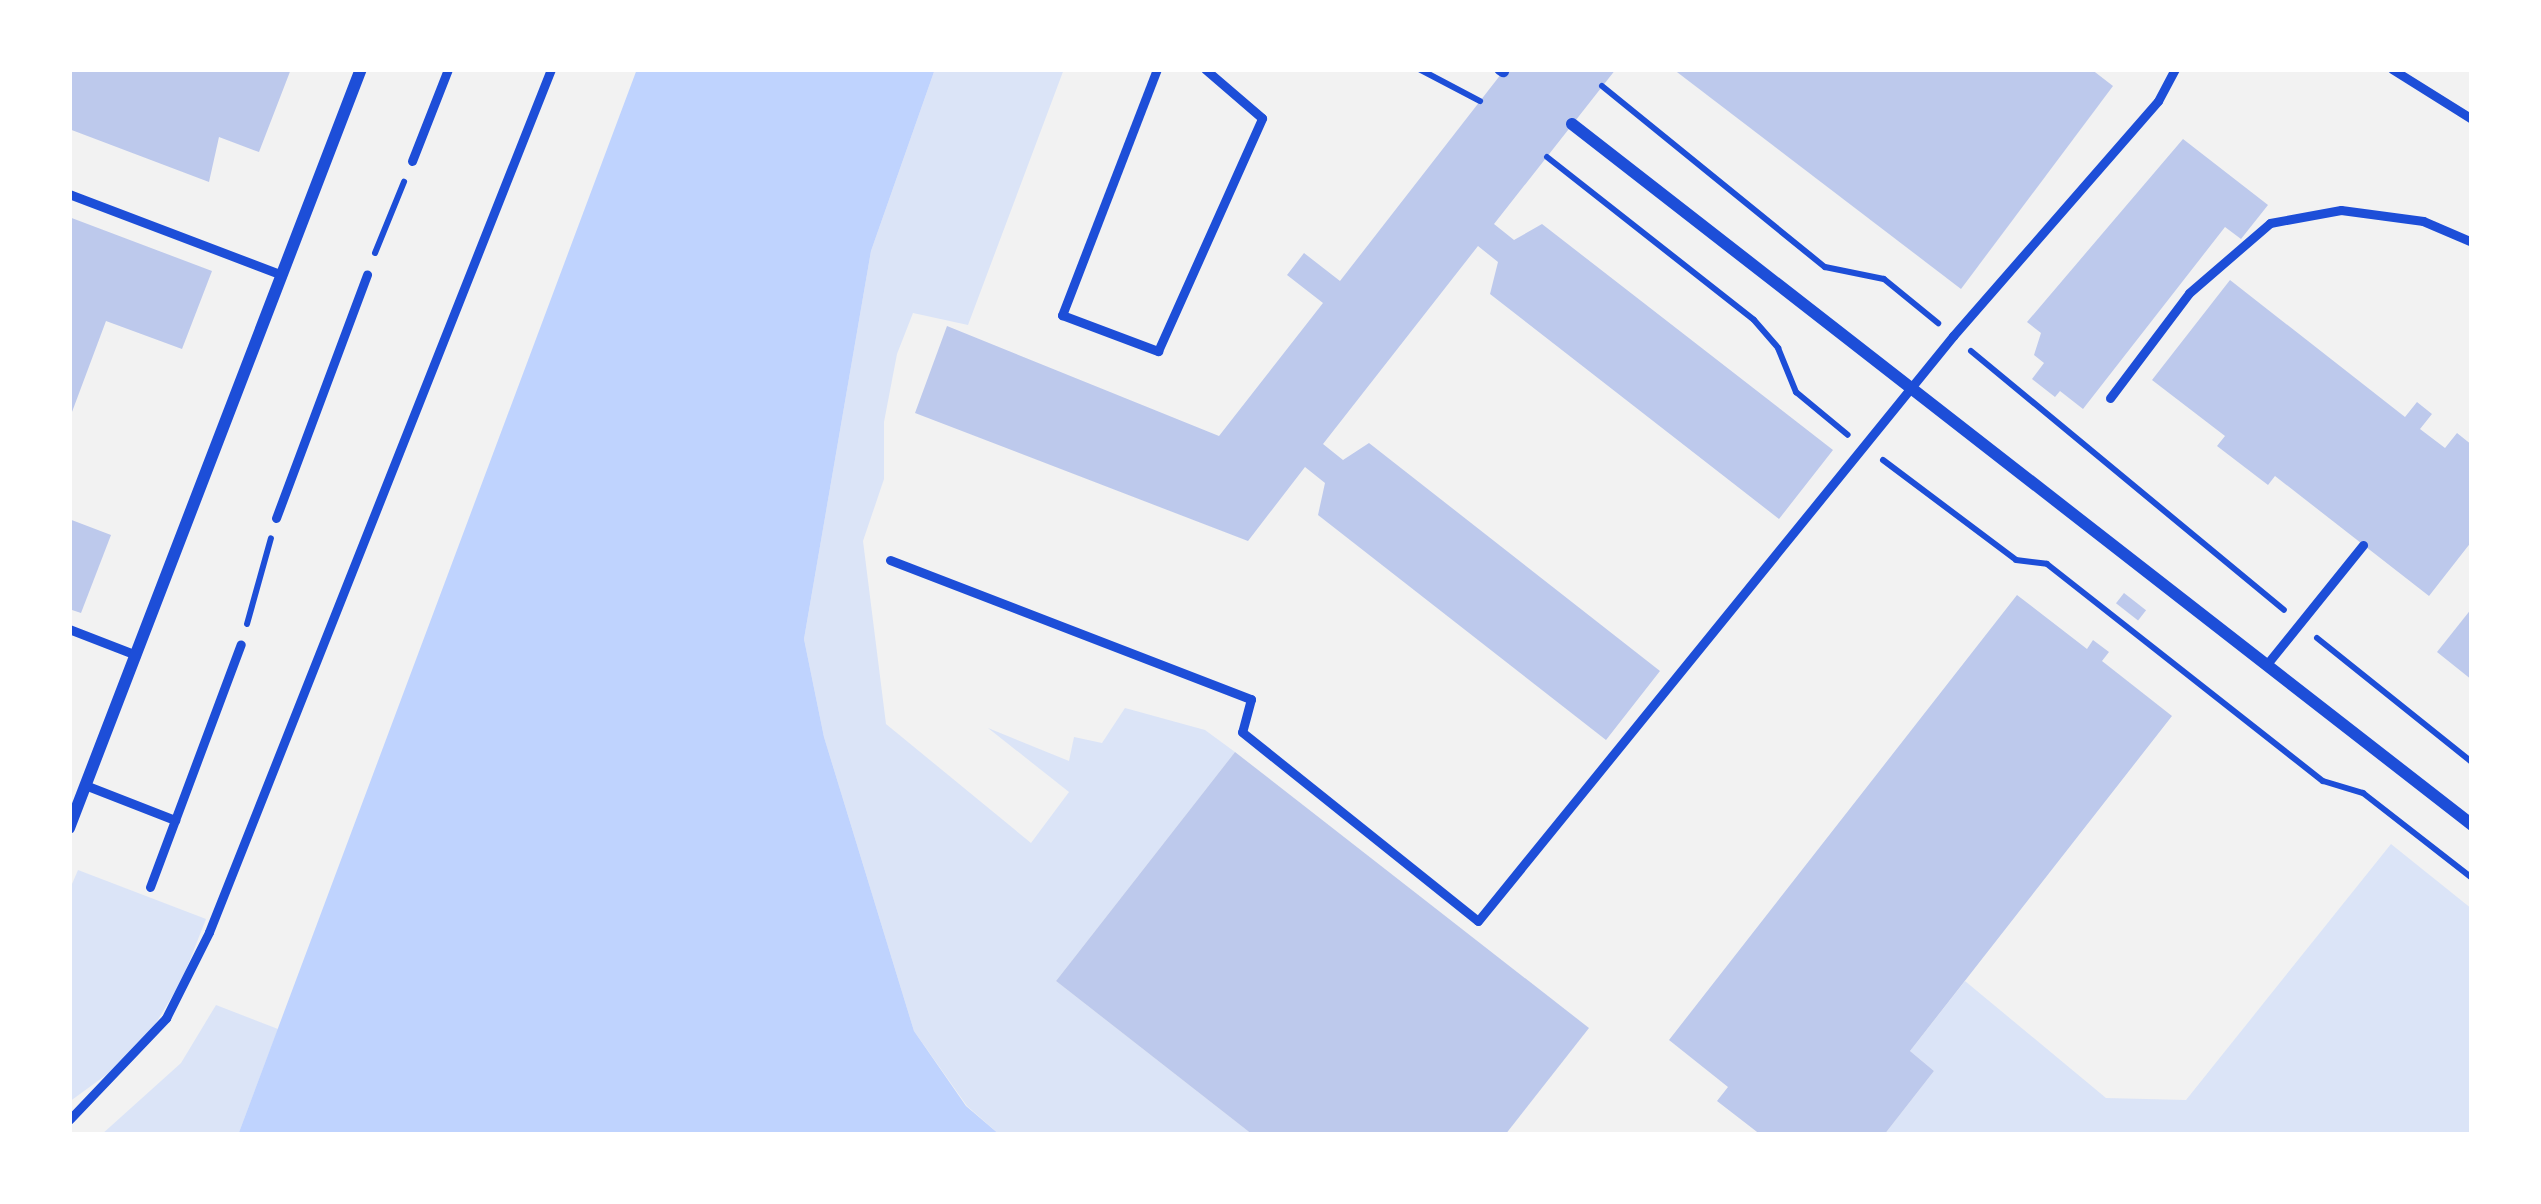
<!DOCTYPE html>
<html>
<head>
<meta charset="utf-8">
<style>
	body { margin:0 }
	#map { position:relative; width:2541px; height:1204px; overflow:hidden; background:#f2f2f2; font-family:"Sofia Sans Condensed",sans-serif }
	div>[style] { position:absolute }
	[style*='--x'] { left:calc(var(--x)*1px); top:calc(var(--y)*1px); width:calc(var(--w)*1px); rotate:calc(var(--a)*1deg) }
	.green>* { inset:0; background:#dbe4f7 }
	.water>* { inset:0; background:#bfd3fe }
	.building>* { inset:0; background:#bdc9ec; transform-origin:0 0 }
	.path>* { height:6px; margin:-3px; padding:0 3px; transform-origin:3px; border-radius:3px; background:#1d4ed8 }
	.service>* { height:9px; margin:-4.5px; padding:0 4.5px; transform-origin:4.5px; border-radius:4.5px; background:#1d4ed8 }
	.minor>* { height:12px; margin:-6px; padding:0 6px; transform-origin:6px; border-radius:6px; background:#1d4ed8 }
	span { translate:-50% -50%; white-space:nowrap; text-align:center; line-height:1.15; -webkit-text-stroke:12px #fff; paint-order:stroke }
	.frame { position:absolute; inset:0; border:72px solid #fff; pointer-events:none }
</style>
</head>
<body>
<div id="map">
	<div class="green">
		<div style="clip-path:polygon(935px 69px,1064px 69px,968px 325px,913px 313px,897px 354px,884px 422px,884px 479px,863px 541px,886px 724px,1031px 843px,1069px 792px,988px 728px,1069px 761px,1074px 737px,1102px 743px,1125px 708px,1205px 730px,1235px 752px,1056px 981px,1253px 1135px,1000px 1135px,967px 1106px,914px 1031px,824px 737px,804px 639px,871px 251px)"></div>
		<div style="clip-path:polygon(2391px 844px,2472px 909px,2472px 1135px,1884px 1135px,1934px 1071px,1910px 1051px,1965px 981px,2106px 1098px,2186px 1100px)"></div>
		<div style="clip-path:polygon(78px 870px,206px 919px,182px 980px,139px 1051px,69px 1102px,69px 891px)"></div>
		<div style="clip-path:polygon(216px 1005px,278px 1029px,238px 1135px,101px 1135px,181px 1063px)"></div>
	</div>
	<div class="water">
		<div style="clip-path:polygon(637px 69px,935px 69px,871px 251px,804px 639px,824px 737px,914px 1031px,966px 1106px,1000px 1135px,238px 1135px)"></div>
	</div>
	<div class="building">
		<div style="clip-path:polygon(69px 69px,291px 69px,259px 152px,219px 137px,209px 182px,69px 129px)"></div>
		<div style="clip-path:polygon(1505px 69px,1616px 69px,1494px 224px,1514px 240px,1542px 224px,1833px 450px,1779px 519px,1490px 294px,1498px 262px,1478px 246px,1323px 444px,1343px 460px,1369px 443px,1660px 671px,1606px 740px,1318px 515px,1325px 483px,1305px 467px,1248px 541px,915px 413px,947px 326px,1219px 436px,1323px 303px,1287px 275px,1304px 253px,1340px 281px)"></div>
		<div style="clip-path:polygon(1673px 69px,2091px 69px,2113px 86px,1961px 289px)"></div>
		<div style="clip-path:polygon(2183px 139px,2268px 205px,2241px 239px,2225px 227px,2083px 409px,2060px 391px,2055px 397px,2032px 379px,2044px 363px,2034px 355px,2041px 333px,2027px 322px)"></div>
		<div style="clip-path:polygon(69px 217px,212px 271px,182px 349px,106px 321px,69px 420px)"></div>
		<div style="clip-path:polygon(2230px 280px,2405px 417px,2417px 402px,2432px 414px,2420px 429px,2445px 448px,2457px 433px,2472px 445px,2472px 541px,2429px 596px,2275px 476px,2268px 485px,2217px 446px,2225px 436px,2152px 380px)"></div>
		<div style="clip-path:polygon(69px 519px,111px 535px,81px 613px,69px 609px)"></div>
		<div style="left:2124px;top:593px;width:28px;height:13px;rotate:38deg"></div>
		<div style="clip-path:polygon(2017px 595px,2087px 649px,2093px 640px,2109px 652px,2102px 661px,2172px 716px,1910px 1051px,1934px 1071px,1884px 1135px,1761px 1135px,1717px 1101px,1728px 1087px,1669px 1040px)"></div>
		<div style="clip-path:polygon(2472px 608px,2472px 680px,2437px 652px)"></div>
		<div style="clip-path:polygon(1235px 752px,1589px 1028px,1505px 1135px,1253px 1135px,1056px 981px)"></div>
	</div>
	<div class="path">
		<div style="--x:1419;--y:69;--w:69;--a:27.7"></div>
		<div style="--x:1602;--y:86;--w:287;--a:39.1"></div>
		<div style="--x:1825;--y:267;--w:60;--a:11.5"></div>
		<div style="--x:1884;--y:279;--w:70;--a:39.2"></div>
		<div style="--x:1547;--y:157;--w:263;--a:38.2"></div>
		<div style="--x:1754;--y:320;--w:37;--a:49"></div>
		<div style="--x:1778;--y:348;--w:48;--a:67.8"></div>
		<div style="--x:1796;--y:392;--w:67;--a:39.6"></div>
		<div style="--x:375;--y:253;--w:77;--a:-67.8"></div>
		<div style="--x:1971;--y:351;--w:406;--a:39.6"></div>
		<div style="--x:1883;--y:460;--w:166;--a:36.9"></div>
		<div style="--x:2016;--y:560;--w:31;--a:7"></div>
		<div style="--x:2047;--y:564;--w:351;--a:38.2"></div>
		<div style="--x:2323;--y:781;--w:42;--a:16.7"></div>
		<div style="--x:2363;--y:793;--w:138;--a:37.9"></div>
		<div style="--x:247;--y:624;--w:89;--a:-74.4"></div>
		<div style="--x:2317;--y:638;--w:198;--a:38.7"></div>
	</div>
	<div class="service">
		<div style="--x:1157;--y:69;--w:264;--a:111.1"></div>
		<div style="--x:1062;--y:315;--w:103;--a:20.6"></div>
		<div style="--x:1158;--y:351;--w:255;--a:-65.9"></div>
		<div style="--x:1262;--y:118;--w:75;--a:-139.3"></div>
		<div style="--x:2392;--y:69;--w:94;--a:32"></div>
		<div style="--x:412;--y:161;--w:99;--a:-68.6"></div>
		<div style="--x:69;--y:194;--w:228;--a:20.8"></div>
		<div style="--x:2110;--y:398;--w:131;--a:-53"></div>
		<div style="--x:2189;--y:293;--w:107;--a:-40.8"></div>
		<div style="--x:2270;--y:223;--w:72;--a:-10.4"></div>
		<div style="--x:2341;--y:210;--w:83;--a:7.6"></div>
		<div style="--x:2423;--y:221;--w:53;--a:23.2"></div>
		<div style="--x:276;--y:518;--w:260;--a:-69.5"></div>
		<div style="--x:890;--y:560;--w:387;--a:21.1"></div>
		<div style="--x:1251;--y:699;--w:34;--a:105"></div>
		<div style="--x:1242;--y:732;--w:302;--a:38.7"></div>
		<div style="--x:1478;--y:921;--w:754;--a:-50.92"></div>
		<div style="--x:1953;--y:336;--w:312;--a:-48.9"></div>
		<div style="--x:2158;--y:101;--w:36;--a:-62"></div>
		<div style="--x:69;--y:629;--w:72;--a:21.2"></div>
		<div style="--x:2267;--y:664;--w:153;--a:-51.1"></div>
		<div style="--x:85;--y:785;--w:97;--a:21.3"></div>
		<div style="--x:150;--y:887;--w:259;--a:-69.5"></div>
		<div style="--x:69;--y:1120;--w:141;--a:-46.4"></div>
		<div style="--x:166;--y:1018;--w:96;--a:-63.4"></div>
		<div style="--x:209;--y:932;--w:928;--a:-68.38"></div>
	</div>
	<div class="minor">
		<div style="--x:1500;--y:69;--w:4;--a:34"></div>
		<div style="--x:1572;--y:124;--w:1141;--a:37.91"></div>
		<div style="--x:69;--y:828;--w:813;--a:-68.96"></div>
	</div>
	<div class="frame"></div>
</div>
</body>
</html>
